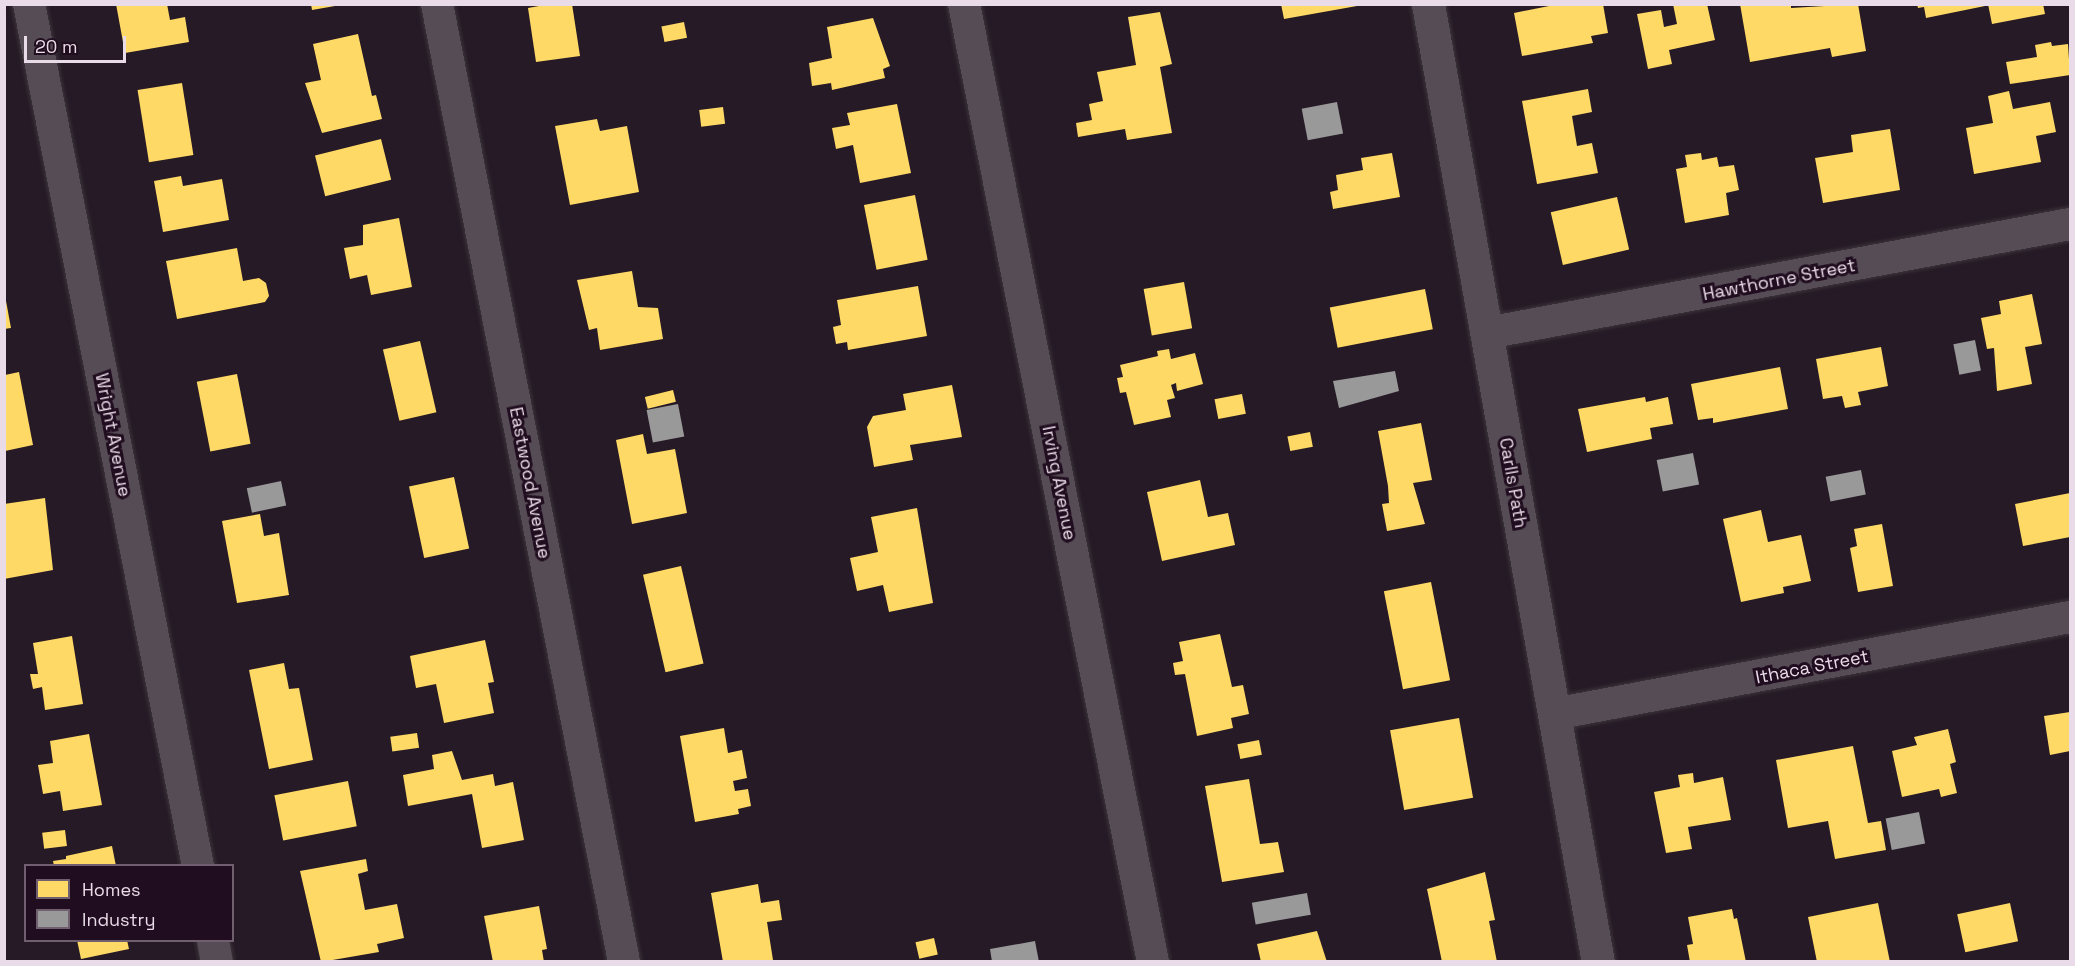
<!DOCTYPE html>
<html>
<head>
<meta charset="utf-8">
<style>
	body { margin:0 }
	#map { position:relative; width:2075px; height:966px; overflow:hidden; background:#251a25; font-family:"Space Grotesk",sans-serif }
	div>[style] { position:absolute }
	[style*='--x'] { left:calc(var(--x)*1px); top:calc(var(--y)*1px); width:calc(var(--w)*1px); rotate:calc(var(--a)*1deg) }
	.homes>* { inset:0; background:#ffd966; transform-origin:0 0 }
	.industry>* { inset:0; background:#999; transform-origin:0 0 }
	.roads { filter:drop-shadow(0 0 2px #3d353c) drop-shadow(0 0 2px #3d353c) }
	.street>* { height:32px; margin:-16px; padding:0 16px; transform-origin:16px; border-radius:16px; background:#564c55 }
	.secondary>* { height:33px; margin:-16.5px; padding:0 16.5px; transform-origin:16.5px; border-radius:16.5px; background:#564c55 }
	span { translate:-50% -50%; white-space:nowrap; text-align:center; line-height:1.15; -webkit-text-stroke:6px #200d1f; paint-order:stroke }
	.street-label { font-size:18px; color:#e9dbe7 }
	.frame { position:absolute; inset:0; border:6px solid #e9dbe7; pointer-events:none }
	.legend { position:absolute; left:24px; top:864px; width:210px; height:78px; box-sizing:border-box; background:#200d1f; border:2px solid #705f6f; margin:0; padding:8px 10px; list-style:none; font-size:18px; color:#e9dbe7 }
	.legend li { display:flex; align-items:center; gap:12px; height:30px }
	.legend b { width:30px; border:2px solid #705f6f }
	.scale { position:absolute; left:24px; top:36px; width:102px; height:27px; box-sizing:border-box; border:3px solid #e9dbe7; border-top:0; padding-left:8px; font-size:18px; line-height:21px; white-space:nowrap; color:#e9dbe7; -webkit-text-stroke:4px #200d1f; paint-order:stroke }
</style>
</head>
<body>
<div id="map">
	<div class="homes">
		<div style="clip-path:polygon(116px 4px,167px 4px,170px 20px,185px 17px,189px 42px,125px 53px)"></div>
		<div style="clip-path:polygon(311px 4px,335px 4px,335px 6px,312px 10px)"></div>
		<div style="clip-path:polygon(550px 4px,572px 4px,580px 56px,536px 62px,528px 8px)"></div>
		<div style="clip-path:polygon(1281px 4px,1357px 4px,1357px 6px,1284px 19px)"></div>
		<div style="clip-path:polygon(1559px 4px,1603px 4px,1608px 33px,1591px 36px,1593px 43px,1522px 56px,1514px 13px)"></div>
		<div style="clip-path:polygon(1673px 4px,1707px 4px,1715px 40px,1669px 50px,1672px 64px,1648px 69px,1637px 14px,1661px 10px,1664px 27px,1677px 24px)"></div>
		<div style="clip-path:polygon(1740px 4px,1791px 4px,1791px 8px,1858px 4px,1866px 51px,1832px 57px,1830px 48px,1750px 62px)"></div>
		<div style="clip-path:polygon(1917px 4px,1985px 4px,1985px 6px,1926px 18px,1924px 7px,1918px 8px)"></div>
		<div style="clip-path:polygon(1988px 4px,2043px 4px,2045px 14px,1992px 24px)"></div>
		<div style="clip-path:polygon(1160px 12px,1172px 64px,1160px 67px,1172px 133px,1127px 140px,1125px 129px,1078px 137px,1076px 123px,1092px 120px,1089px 104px,1103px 101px,1097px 72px,1136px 65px,1128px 17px)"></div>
		<div style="clip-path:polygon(873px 18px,890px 66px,883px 69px,885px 78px,832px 90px,831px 83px,812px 86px,809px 63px,832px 58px,827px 27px)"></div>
		<div style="left:684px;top:22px;width:16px;height:23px;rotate:79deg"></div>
		<div style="clip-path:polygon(358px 34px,372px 96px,376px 95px,382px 119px,322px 133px,305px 83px,321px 80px,313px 44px)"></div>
		<div style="clip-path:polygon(2051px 42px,2052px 46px,2068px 44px,2070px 75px,2010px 84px,2006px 62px,2037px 57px,2035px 45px)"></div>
		<div style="left:182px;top:83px;width:73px;height:45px;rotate:81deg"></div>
		<div style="clip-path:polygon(1588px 89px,1592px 112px,1572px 116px,1577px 146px,1592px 143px,1598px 173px,1537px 184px,1522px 101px)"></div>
		<div style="clip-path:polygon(2009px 91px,2013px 109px,2050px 102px,2056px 132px,2036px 136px,2041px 162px,1974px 174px,1966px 128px,1993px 123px,1988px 96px)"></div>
		<div style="clip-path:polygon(897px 104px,911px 173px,860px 183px,853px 145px,836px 149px,832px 128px,850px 125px,847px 113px)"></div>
		<div style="left:723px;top:107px;width:17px;height:24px;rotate:83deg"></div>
		<div style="clip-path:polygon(597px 119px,600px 131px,627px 126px,639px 192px,570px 205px,555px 126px)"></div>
		<div style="clip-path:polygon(1890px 129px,1900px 190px,1823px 203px,1815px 158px,1853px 152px,1851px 135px)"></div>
		<div style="left:381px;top:139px;width:42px;height:68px;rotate:76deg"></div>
		<div style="clip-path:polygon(1392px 153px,1400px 197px,1333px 209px,1330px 192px,1338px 190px,1336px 175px,1363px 170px,1361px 158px)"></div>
		<div style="clip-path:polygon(1701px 153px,1702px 160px,1717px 157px,1719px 167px,1734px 165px,1739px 190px,1726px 193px,1729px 215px,1685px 223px,1676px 169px,1687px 167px,1685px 155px)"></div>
		<div style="clip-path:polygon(181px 176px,183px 186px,222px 179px,229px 220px,163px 232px,154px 181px)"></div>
		<div style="left:915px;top:195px;width:66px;height:52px;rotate:79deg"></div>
		<div style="left:1617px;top:197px;width:54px;height:68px;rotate:77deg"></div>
		<div style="clip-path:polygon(399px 218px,412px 287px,371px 295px,367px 275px,350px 279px,344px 248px,363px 245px,363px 225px)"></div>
		<div style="clip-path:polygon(237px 248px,243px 281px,259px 278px,266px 283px,269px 296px,265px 302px,177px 319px,166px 261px)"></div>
		<div style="clip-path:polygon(632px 271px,638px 307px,658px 308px,663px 339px,600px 350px,597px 328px,589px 330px,577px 280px)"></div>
		<div style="left:1184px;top:282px;width:47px;height:41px;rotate:80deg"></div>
		<div style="clip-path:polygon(918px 286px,927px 336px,848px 350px,847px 342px,836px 344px,833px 327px,841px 325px,837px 300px)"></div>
		<div style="left:1425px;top:289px;width:41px;height:97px;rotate:79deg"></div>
		<div style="clip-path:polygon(2032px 294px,2042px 344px,2025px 347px,2032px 384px,1997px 391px,1994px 348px,1987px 349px,1981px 318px,2001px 314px,1999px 301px)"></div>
		<div style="clip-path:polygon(6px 301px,11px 328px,4px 329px,4px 302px)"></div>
		<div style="left:420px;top:341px;width:73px;height:38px;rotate:77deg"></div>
		<div style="clip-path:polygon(1881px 347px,1888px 386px,1858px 392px,1861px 405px,1845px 408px,1842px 396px,1823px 399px,1816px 359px)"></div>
		<div style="clip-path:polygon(1169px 349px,1171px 359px,1195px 353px,1203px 384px,1177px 391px,1176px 383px,1171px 385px,1175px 398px,1167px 400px,1171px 417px,1134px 425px,1126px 392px,1120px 393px,1117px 378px,1123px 377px,1120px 365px,1158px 356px,1157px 351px)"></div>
		<div style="clip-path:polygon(1780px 367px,1788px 409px,1713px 423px,1713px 418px,1698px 420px,1691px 384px)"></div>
		<div style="clip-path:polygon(19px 372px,33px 445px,5px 451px,5px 375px)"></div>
		<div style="left:237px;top:374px;width:71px;height:41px;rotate:79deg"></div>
		<div style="clip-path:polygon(952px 385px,962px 437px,910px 445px,913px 460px,874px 467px,867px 427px,873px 416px,906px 410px,903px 394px)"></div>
		<div style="left:673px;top:390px;width:12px;height:29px;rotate:76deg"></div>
		<div style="left:1242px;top:394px;width:20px;height:28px;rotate:79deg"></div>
		<div style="clip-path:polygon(1645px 397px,1646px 402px,1668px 397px,1673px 424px,1650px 428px,1652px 439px,1587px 452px,1578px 409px)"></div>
		<div style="clip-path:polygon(1421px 423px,1432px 480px,1413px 483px,1425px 524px,1387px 531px,1382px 504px,1389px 503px,1388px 486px,1378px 431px)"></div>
		<div style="left:1310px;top:432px;width:15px;height:23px;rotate:79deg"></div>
		<div style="clip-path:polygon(643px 434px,647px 454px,675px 449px,687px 513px,632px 524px,616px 440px)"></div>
		<div style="left:454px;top:477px;width:73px;height:46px;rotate:78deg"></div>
		<div style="clip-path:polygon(1200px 480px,1208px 517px,1228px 513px,1235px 545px,1162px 561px,1147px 492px)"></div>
		<div style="clip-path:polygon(2070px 493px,2070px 537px,2023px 546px,2015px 504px)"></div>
		<div style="clip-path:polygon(45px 498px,53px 570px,4px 579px,4px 504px)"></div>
		<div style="clip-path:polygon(917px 508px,933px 603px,889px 612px,883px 585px,857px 591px,850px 558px,878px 552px,871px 517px)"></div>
		<div style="clip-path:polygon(1761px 510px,1768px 542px,1801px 535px,1811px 581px,1783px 587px,1784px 593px,1741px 602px,1723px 519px)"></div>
		<div style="clip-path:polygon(260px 514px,264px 536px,279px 533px,289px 595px,237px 603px,222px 521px)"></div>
		<div style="clip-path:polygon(1882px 524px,1893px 586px,1858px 592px,1850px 548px,1857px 546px,1854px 529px)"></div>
		<div style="left:681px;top:566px;width:100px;height:39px;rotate:77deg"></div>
		<div style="left:1431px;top:582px;width:100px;height:48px;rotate:79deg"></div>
		<div style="clip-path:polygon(1220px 634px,1232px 687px,1243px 685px,1249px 714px,1231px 718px,1233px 728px,1197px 736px,1185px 674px,1175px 675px,1173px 663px,1183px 661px,1179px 642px)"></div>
		<div style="clip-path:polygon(72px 636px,83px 704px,45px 710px,42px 687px,33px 689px,30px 674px,38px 674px,33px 643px)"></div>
		<div style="clip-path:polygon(485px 640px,494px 682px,488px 683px,494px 713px,444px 723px,436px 684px,416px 688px,410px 656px)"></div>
		<div style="clip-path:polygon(284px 663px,289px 689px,299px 688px,313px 760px,269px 769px,249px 670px)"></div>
		<div style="clip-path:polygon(2070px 712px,2070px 751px,2050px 755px,2044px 716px)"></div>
		<div style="left:1459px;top:718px;width:81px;height:70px;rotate:80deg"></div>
		<div style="clip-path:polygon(724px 728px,728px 753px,742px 750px,747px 778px,733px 781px,735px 791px,748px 789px,751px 806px,738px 809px,739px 814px,695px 822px,680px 736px)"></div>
		<div style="clip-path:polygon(1948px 729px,1956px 762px,1950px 764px,1957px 793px,1941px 797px,1939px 789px,1902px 797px,1892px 751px,1917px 745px,1914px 737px)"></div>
		<div style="left:417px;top:733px;width:15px;height:27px;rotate:82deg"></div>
		<div style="clip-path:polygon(89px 734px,102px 805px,63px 811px,60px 791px,43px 794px,38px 765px,53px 763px,50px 741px)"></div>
		<div style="left:1259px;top:740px;width:15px;height:22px;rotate:79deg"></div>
		<div style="clip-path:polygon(1853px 746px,1868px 823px,1881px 821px,1886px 850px,1835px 859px,1828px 821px,1788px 828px,1776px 760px)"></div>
		<div style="clip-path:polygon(452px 751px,462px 780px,493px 774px,495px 786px,513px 782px,524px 840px,482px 848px,472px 794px,408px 806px,403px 775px,434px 769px,432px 755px)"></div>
		<div style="clip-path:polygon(1693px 773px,1694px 783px,1723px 777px,1731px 820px,1688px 827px,1692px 849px,1666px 853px,1654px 792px,1680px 787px,1678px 775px)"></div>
		<div style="clip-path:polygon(1249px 779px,1260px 844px,1278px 842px,1284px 872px,1222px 882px,1205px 786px)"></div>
		<div style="left:348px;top:781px;width:46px;height:75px;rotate:79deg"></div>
		<div style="left:65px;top:830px;width:16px;height:23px;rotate:83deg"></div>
		<div style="clip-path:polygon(112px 846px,116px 866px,54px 866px,53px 861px,66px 859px,66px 856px)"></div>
		<div style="clip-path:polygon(366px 859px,368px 871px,358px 874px,365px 910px,397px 904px,404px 938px,377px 944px,379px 952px,321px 962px,300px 871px)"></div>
		<div style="clip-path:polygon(1485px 872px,1495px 920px,1489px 921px,1497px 962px,1442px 962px,1427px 889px)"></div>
		<div style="clip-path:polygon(758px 884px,761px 903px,779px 900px,782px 920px,767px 922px,773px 960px,723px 962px,711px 893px)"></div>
		<div style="clip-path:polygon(1878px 903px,1890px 962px,1817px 962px,1808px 917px)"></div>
		<div style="left:2010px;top:903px;width:39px;height:54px;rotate:78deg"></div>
		<div style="clip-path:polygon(539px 906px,547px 949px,542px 950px,544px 962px,493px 962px,484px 916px)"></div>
		<div style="clip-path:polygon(1732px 909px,1734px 919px,1737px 918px,1746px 962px,1690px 962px,1687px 945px,1693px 944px,1688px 917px)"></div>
		<div style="clip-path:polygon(1317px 931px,1327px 962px,1261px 962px,1257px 944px)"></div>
		<div style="left:934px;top:938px;width:17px;height:19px;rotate:77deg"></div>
		<div style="clip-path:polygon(77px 940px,127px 940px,129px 949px,81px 959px)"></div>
	</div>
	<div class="industry">
		<div style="left:1337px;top:102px;width:32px;height:36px;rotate:79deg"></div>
		<div style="left:1975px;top:340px;width:31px;height:22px;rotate:79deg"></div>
		<div style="clip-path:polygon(1395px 371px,1399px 391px,1339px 408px,1333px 381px)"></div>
		<div style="left:678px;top:404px;width:33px;height:32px;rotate:79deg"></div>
		<div style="left:1693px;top:453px;width:32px;height:37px;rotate:79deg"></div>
		<div style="left:1861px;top:470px;width:25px;height:36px;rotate:79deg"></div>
		<div style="left:281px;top:481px;width:25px;height:35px;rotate:78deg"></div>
		<div style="left:1919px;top:812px;width:32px;height:34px;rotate:79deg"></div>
		<div style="left:1307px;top:893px;width:22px;height:56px;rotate:80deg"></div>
		<div style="clip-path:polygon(1035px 941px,1039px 962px,992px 962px,990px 949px)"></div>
	</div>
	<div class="roads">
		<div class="street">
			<div style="--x:29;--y:4;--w:878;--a:78.91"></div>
			<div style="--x:437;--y:4;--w:976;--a:78.95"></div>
			<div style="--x:964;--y:4;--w:976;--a:78.84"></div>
			<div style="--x:1487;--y:333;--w:593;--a:-10.59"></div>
			<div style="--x:1554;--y:714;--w:525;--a:-10.65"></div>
			<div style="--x:213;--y:940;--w:22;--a:80"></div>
		</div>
		<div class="secondary">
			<div style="--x:1428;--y:4;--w:973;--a:79.94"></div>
		</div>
	</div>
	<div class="street-label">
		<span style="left:1779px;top:280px;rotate:-11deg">Hawthorne Street</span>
		<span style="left:113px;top:435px;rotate:79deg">Wright Avenue</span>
		<span style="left:530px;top:483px;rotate:79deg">Eastwood Avenue</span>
		<span style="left:1059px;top:483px;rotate:79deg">Irving Avenue</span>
		<span style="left:1513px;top:483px;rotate:80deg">Carlls Path</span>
		<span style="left:1812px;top:667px;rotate:-11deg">Ithaca Street</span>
	</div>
	<div class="frame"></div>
	<ul class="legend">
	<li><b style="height:16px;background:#ffd966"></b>Homes</li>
	<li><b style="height:16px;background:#999"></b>Industry</li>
	</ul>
	<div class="scale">20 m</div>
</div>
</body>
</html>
